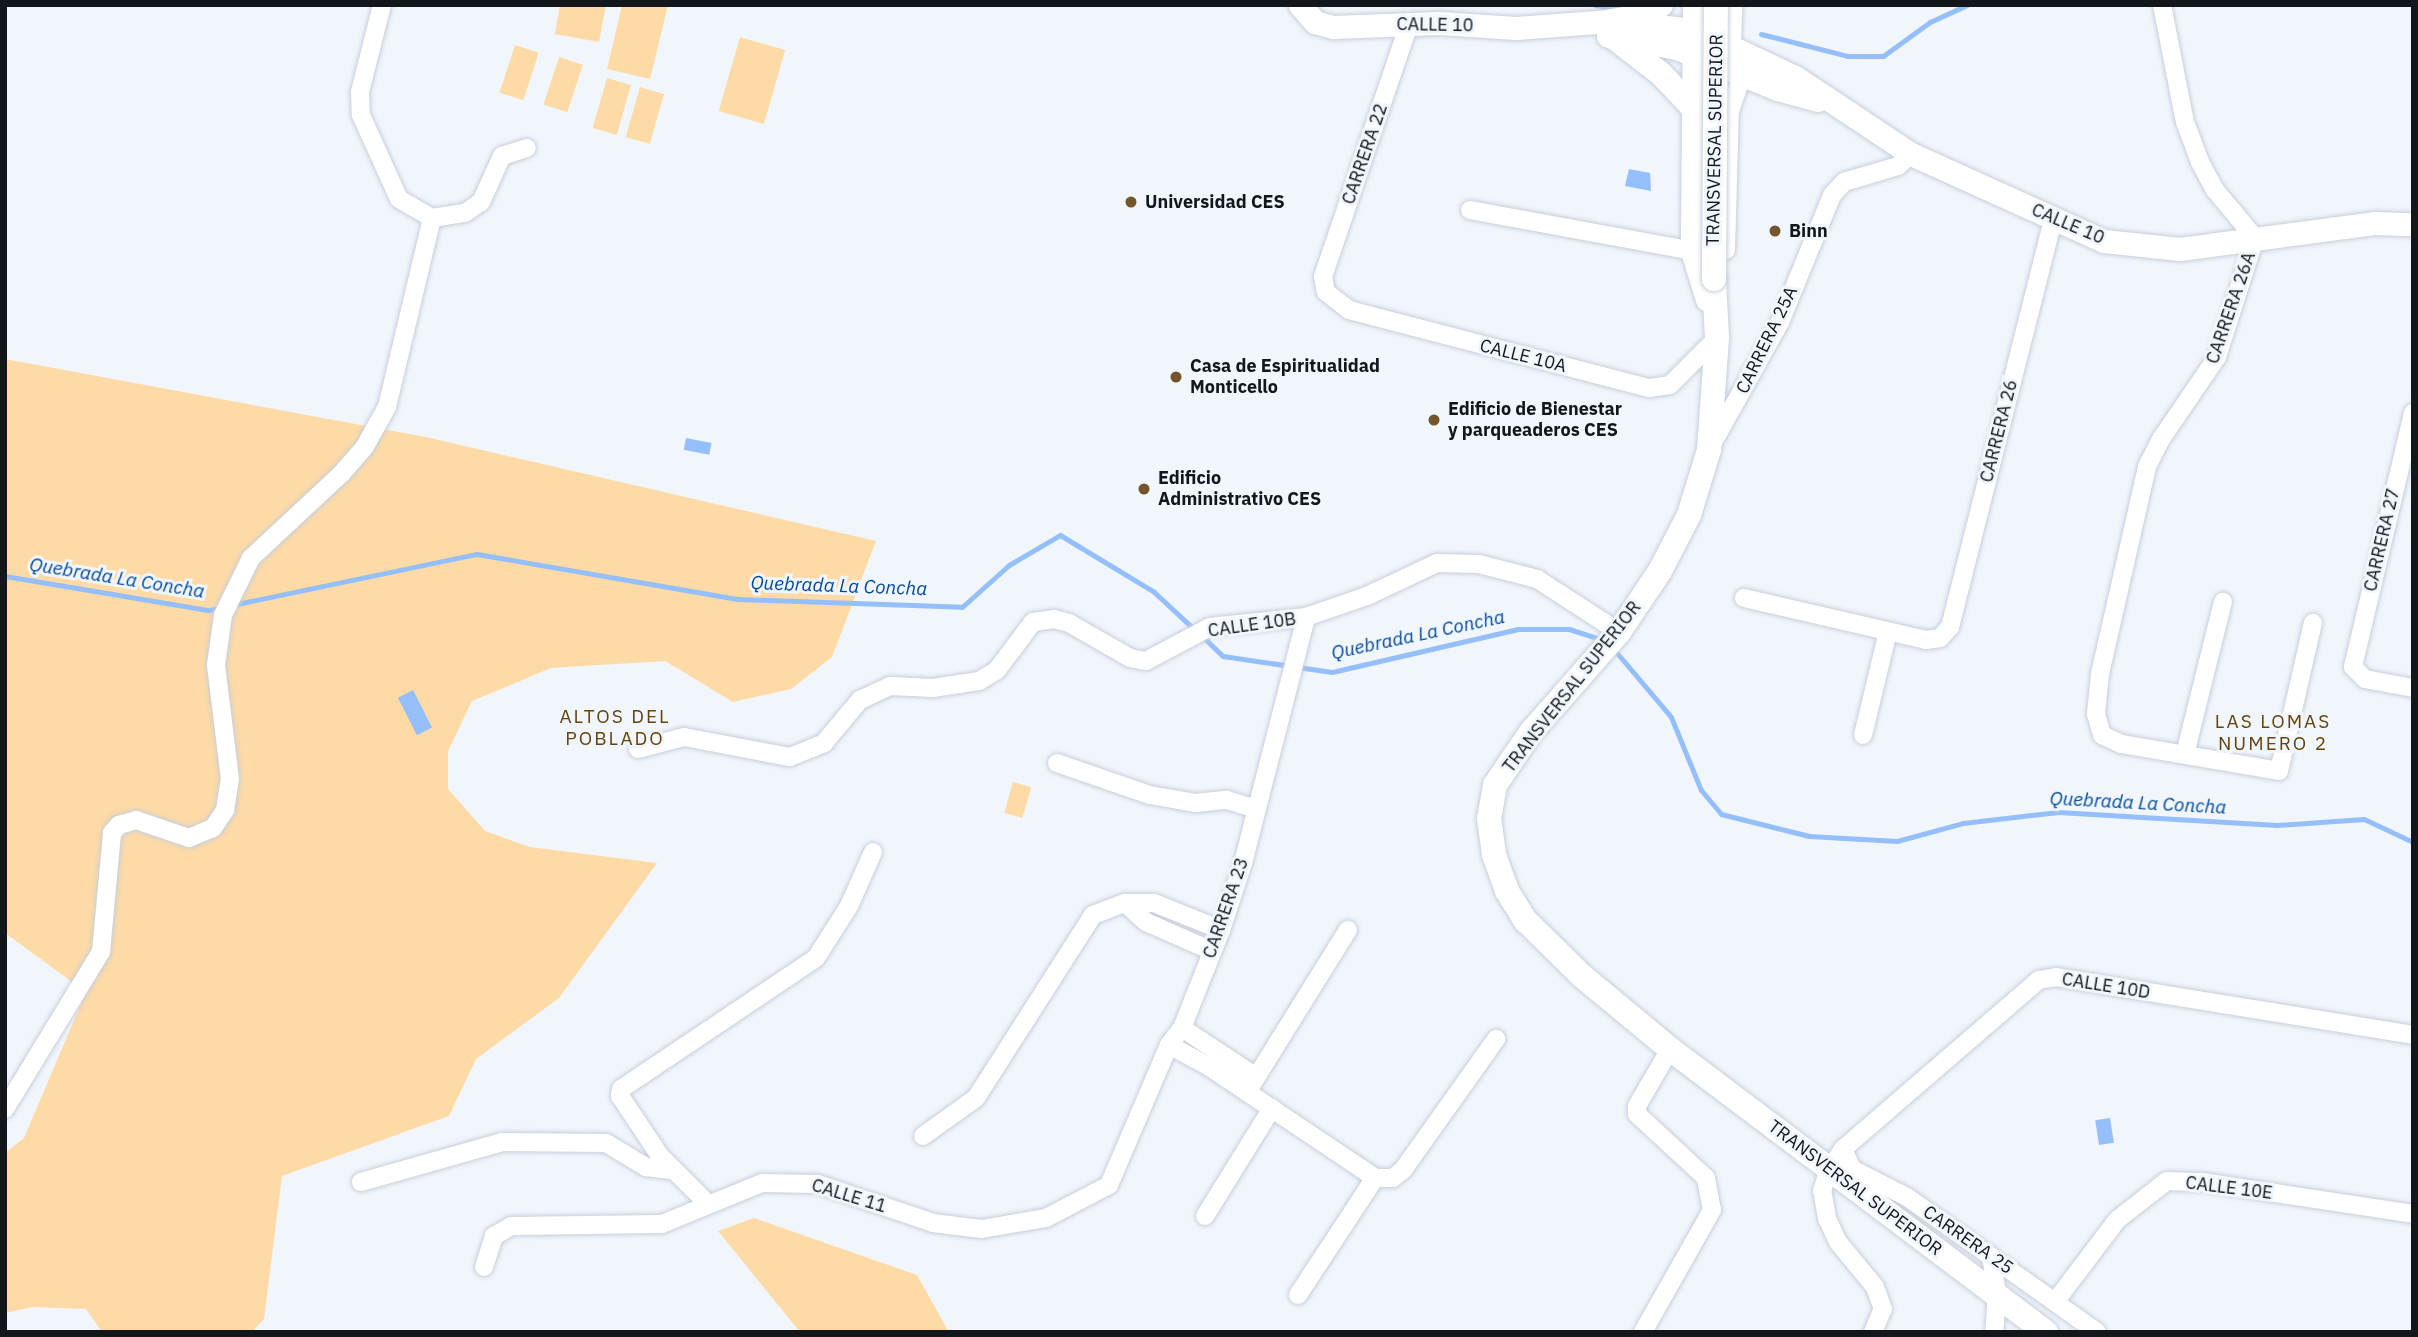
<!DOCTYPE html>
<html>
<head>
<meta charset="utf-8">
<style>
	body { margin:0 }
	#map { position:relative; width:2418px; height:1337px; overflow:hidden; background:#f1f6fd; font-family:"IBM Plex Sans",sans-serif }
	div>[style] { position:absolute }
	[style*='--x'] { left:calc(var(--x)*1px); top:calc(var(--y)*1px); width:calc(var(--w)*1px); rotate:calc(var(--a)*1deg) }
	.green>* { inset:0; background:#fddaa6; transform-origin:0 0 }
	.water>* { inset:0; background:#95bffa; transform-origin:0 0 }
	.stream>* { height:5px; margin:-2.5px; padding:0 2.5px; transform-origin:2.5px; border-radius:2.5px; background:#95bffa }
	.roads { filter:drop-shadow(0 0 2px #c7cfda) drop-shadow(0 0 2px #c7cfda) }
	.minor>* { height:18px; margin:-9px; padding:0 9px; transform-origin:9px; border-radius:9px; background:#fff }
	.tertiary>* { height:23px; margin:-11.5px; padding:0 11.5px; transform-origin:11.5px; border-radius:11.5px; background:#fff }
	.secondary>* { height:24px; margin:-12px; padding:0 12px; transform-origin:12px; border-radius:12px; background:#fff }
	.bridges { filter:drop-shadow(0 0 2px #c7cfda) drop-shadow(0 0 2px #c7cfda) }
	.secondary-bridge>* { height:24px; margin:-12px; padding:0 12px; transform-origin:12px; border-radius:12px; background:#fff }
	.dots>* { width:19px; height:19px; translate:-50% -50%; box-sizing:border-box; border:4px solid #f1f6fd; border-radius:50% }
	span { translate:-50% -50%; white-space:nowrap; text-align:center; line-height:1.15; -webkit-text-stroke:6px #f1f6fd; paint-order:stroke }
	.street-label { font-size:18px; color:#13161a }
	.poi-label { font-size:18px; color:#13161a; font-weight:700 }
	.left { translate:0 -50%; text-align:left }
	.water-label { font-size:19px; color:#01499d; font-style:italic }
	.neighbourhood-label { font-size:19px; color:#64440d; letter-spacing:2px }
	.frame { position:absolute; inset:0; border:7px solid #13161a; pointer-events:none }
</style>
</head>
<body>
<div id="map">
	<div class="green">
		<div style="clip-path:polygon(560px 5px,606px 5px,599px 42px,555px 34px)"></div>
		<div style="clip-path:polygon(622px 5px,668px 5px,650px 79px,607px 69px)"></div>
		<div style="left:740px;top:37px;width:47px;height:77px;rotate:16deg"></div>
		<div style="left:515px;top:45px;width:25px;height:50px;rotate:18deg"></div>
		<div style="left:559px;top:57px;width:25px;height:50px;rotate:18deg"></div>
		<div style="left:607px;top:78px;width:25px;height:52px;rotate:16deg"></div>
		<div style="left:640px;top:87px;width:25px;height:52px;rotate:16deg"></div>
		<div style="clip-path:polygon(5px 359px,426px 437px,876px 541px,832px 657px,791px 689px,733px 702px,665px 661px,551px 668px,472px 701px,448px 751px,448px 789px,485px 831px,530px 847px,657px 863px,559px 998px,476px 1059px,449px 1116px,282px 1176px,264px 1319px,252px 1332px,102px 1332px,86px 1309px,32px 1307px,5px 1313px,5px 1153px,24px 1138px,86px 992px,5px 933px)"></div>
		<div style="left:1013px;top:782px;width:19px;height:32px;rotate:16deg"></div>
		<div style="clip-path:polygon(754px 1218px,917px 1275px,949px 1332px,800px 1332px,718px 1231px)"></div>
	</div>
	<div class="water">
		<div style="clip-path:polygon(1629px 169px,1650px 173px,1651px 191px,1625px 186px)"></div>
		<div style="left:686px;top:438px;width:26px;height:12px;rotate:11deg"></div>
		<div style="left:413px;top:690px;width:42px;height:17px;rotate:63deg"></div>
		<div style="left:2110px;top:1118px;width:25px;height:15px;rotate:81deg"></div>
	</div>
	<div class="stream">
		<div style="--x:1595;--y:5;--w:25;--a:9"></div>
		<div style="--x:1761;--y:34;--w:90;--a:14.2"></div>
		<div style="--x:1848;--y:56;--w:35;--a:0"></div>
		<div style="--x:1883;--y:56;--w:58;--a:-35.9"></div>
		<div style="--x:1930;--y:22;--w:41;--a:-24.7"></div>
		<div style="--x:5;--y:576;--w:207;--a:9.5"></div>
		<div style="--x:209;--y:610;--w:14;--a:-12"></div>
		<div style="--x:232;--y:605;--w:250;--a:-11.8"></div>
		<div style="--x:477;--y:554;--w:264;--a:9.8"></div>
		<div style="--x:737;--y:599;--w:225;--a:2"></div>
		<div style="--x:962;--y:607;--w:63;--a:-41.8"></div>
		<div style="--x:1009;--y:565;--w:59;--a:-30.5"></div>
		<div style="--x:1060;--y:535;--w:110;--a:31.2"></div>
		<div style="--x:1154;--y:592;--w:56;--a:42.8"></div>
		<div style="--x:1202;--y:636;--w:29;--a:44"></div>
		<div style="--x:1223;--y:656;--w:110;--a:8.4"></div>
		<div style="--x:1332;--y:672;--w:191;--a:-13"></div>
		<div style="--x:1518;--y:629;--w:51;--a:0"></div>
		<div style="--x:1569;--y:629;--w:36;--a:18"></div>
		<div style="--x:1617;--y:653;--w:84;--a:49.8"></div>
		<div style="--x:1671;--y:717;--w:79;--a:67.7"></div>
		<div style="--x:1701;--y:790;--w:31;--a:50"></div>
		<div style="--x:1721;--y:814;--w:91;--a:14"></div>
		<div style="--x:1809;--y:836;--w:88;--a:3.3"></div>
		<div style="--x:1897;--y:841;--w:68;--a:-15.3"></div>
		<div style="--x:1963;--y:823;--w:96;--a:-6.6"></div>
		<div style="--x:2058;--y:812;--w:219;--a:3.4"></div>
		<div style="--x:2277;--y:825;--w:87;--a:-3.9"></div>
		<div style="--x:2364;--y:819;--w:54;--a:25.1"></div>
	</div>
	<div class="roads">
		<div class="minor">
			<div style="--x:382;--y:5;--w:90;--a:104.2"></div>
			<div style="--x:360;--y:92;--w:23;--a:88"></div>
			<div style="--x:361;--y:115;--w:92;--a:65.7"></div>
			<div style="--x:399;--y:199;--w:38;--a:30"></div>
			<div style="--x:432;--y:218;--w:33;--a:-9"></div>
			<div style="--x:465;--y:213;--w:19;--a:-35"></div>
			<div style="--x:481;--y:202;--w:51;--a:-65.5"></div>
			<div style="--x:502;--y:156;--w:26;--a:-18"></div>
			<div style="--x:2162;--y:5;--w:119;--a:78.9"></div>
			<div style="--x:2185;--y:122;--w:43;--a:69.4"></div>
			<div style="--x:2200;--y:162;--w:32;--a:62"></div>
			<div style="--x:2215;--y:190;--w:62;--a:50.2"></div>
			<div style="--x:2255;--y:238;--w:125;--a:107.7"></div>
			<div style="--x:2217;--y:357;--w:99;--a:124.3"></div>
			<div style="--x:2161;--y:439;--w:31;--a:117"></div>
			<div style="--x:2147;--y:467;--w:212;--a:102.8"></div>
			<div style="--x:2100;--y:674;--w:40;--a:95.7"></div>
			<div style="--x:2096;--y:714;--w:22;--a:74"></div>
			<div style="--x:2102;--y:735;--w:21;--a:25"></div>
			<div style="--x:2121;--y:744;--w:160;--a:9.7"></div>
			<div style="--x:2279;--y:771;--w:152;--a:-77.1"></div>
			<div style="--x:1409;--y:24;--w:267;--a:108.8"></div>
			<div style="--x:1323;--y:277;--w:15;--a:79"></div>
			<div style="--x:1326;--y:292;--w:29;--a:38"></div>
			<div style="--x:1349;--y:310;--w:310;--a:14.6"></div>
			<div style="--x:1649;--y:388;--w:21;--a:-8"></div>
			<div style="--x:1670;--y:385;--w:66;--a:-45"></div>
			<div style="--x:1470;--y:210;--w:227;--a:10.4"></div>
			<div style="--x:1726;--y:250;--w:139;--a:-88.4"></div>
			<div style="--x:1730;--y:111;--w:39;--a:-71"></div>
			<div style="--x:2413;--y:413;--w:261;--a:103.3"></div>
			<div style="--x:2353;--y:667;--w:17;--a:45"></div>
			<div style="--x:2365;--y:679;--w:49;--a:10.6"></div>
			<div style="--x:1711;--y:446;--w:142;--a:-60.9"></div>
			<div style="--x:1780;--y:322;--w:137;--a:-67.7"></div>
			<div style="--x:1832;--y:195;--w:18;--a:-47"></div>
			<div style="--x:1844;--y:182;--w:56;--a:-16.5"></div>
			<div style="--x:1898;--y:166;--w:18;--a:-43"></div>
			<div style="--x:1744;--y:598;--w:187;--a:13"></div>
			<div style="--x:1926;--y:640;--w:14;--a:-8"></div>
			<div style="--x:1940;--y:638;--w:15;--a:-48"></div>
			<div style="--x:1950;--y:627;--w:419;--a:-75.8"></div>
			<div style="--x:1863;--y:735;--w:106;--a:-76.4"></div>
			<div style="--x:638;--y:749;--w:48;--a:-14.6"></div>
			<div style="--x:684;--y:737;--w:108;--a:10.7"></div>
			<div style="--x:790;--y:757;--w:37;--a:-22"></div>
			<div style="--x:824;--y:743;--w:56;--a:-50.1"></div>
			<div style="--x:860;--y:700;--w:33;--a:-25"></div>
			<div style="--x:890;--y:686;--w:43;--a:2.7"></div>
			<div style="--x:933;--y:688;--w:47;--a:-8.7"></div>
			<div style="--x:979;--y:681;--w:21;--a:-31"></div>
			<div style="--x:997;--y:670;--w:60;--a:-53.1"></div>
			<div style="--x:1033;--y:622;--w:21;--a:-8"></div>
			<div style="--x:1054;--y:619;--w:16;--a:15"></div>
			<div style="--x:1069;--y:623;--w:70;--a:29.8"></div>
			<div style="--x:1130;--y:658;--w:16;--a:11"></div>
			<div style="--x:1146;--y:661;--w:72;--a:-28"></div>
			<div style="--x:1210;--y:627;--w:97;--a:-5.9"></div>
			<div style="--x:1306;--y:617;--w:65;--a:-19"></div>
			<div style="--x:1367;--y:596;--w:77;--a:-25.2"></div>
			<div style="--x:1437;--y:563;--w:42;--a:1.4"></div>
			<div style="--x:1479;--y:564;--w:60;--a:14.5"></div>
			<div style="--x:1537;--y:579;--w:98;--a:32.9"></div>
			<div style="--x:2185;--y:754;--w:157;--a:-76"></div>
			<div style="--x:1057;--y:763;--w:98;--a:19"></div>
			<div style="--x:1150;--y:795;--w:47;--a:9.9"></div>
			<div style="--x:1196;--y:803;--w:31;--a:-6"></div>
			<div style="--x:1227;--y:800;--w:31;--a:17"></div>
			<div style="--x:1125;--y:903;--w:28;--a:42"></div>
			<div style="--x:1146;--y:922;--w:72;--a:23.7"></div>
			<div style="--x:1182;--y:1028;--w:89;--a:33.5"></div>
			<div style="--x:1169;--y:1045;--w:44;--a:28.3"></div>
			<div style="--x:1208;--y:1066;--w:201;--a:33.8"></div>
			<div style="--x:1375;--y:1178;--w:18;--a:0"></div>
			<div style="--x:1393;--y:1178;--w:13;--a:-39"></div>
			<div style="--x:1403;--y:1170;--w:161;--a:-54.6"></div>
			<div style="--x:1247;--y:1092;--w:191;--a:-58.1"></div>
			<div style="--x:5;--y:1109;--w:184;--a:-58.6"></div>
			<div style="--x:101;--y:952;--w:120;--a:-84.7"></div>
			<div style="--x:112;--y:833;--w:11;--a:-49"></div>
			<div style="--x:119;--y:825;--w:18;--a:-16"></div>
			<div style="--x:136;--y:820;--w:56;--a:18.8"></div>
			<div style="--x:189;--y:838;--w:26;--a:-23"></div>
			<div style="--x:213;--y:828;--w:22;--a:-56"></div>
			<div style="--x:225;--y:810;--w:31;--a:-81"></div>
			<div style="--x:230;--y:779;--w:115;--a:-97"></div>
			<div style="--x:216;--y:665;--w:50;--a:-82"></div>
			<div style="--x:223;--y:615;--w:64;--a:-63.8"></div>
			<div style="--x:251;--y:558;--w:125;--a:-43"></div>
			<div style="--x:342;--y:473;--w:33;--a:-49"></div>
			<div style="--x:364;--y:448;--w:47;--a:-60.7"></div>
			<div style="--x:387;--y:407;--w:194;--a:-76.6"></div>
			<div style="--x:923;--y:1136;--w:65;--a:-35.6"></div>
			<div style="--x:976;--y:1098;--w:217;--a:-57.4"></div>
			<div style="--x:1093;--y:915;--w:34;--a:-21"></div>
			<div style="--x:1125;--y:903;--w:29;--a:0"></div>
			<div style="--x:1154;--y:903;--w:72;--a:21.9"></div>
			<div style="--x:1843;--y:1149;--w:22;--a:66"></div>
			<div style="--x:1852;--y:1169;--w:62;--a:27"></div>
			<div style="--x:1907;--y:1197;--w:233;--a:35.4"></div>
			<div style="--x:361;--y:1182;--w:147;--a:-15.8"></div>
			<div style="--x:502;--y:1142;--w:104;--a:0.6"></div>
			<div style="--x:606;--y:1143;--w:47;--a:31"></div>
			<div style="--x:646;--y:1167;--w:25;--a:7"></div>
			<div style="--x:707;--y:1203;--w:66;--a:-135"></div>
			<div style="--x:660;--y:1156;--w:72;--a:-123.7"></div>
			<div style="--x:620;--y:1096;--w:7;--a:-82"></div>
			<div style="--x:621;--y:1089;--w:235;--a:-33.9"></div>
			<div style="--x:816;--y:958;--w:62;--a:-57.6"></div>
			<div style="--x:849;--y:906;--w:59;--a:-66"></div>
			<div style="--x:1205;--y:1216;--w:127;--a:-58.2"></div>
			<div style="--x:1991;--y:1256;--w:37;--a:81"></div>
			<div style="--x:1997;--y:1293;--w:39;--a:94"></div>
			<div style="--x:484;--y:1267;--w:33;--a:-72"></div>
			<div style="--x:494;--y:1236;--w:20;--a:-30"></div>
			<div style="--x:511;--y:1226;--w:151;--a:-0.8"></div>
			<div style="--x:662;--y:1224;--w:108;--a:-22.3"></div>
			<div style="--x:762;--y:1183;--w:56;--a:1"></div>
			<div style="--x:818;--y:1184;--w:121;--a:18.7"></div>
			<div style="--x:933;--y:1223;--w:49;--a:7"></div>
			<div style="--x:982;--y:1229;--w:65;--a:-9.8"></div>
			<div style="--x:1046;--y:1218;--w:71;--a:-27.6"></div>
			<div style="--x:1109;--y:1185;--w:152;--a:-66.8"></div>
			<div style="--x:1169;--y:1045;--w:21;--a:-53"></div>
			<div style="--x:1182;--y:1028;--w:105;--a:-68.3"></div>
			<div style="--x:1221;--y:930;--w:71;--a:-71.8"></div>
			<div style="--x:1243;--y:863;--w:254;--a:-75.6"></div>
			<div style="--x:1298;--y:1295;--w:140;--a:-56.7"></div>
			<div style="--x:2055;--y:1302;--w:103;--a:-52.9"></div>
			<div style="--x:2117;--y:1220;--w:63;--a:-38"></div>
			<div style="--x:2167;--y:1181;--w:35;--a:2"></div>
			<div style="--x:2202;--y:1182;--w:213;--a:8.6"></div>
			<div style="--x:1643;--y:1332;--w:140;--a:-60.5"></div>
			<div style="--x:1712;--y:1210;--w:33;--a:-101"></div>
			<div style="--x:1706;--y:1178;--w:94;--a:-137.2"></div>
			<div style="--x:1637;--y:1114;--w:8;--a:-90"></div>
			<div style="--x:1637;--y:1106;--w:66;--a:-59.9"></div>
			<div style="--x:1873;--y:1332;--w:25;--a:-67"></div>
			<div style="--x:1883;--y:1309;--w:23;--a:-110"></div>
			<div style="--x:1875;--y:1287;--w:58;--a:-129.4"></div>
			<div style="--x:1838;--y:1242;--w:26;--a:-115"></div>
			<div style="--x:1827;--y:1218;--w:27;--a:-100"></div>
			<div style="--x:1822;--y:1191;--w:22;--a:-72"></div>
			<div style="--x:1829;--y:1170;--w:25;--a:-56"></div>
			<div style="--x:1843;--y:1149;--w:259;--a:-40.8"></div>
			<div style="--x:2039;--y:980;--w:17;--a:-10"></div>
			<div style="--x:2056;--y:977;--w:362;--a:9.2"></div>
		</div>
		<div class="tertiary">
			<div style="--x:1300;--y:5;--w:23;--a:49"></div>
			<div style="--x:1315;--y:22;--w:19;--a:16"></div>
			<div style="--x:1333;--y:27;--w:107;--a:-2.1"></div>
			<div style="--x:1440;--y:23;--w:76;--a:3.8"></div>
			<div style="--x:1516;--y:28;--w:95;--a:-4.2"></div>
			<div style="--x:1611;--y:21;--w:84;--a:6.1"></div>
			<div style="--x:1695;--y:30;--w:110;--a:25.2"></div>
			<div style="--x:1795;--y:77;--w:139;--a:33.6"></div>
			<div style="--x:1911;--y:154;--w:212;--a:24.3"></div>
			<div style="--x:2104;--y:241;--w:76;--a:6"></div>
			<div style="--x:2180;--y:249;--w:197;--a:-7.6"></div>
			<div style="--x:2375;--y:223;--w:38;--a:2"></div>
			<div style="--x:1608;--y:36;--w:70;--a:9.9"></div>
			<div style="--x:1677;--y:48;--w:108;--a:22.3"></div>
			<div style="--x:1777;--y:89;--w:42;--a:15"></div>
		</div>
		<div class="secondary">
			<div style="--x:1695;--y:5;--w:246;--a:90.5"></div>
			<div style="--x:1693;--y:251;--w:51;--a:73"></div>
			<div style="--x:1611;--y:21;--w:30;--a:-9"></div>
			<div style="--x:1641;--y:16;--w:23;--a:-29"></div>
			<div style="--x:1612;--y:36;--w:62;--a:37.8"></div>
			<div style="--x:1661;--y:74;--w:52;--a:46.5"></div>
			<div style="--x:1729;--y:43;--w:38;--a:-88"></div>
			<div style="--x:1714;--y:279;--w:59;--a:87.1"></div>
			<div style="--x:1717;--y:338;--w:112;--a:94.1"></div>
			<div style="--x:1709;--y:450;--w:68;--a:107.1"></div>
			<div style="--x:1689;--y:515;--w:63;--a:117.4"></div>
			<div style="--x:1660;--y:571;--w:73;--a:123.9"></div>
			<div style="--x:1619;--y:632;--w:133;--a:131.3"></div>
			<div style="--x:1531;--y:732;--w:64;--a:124.2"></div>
			<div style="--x:1495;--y:785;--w:34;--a:100"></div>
			<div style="--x:1489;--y:818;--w:37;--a:82"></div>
			<div style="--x:1494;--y:855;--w:38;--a:70"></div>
			<div style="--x:1507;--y:891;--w:36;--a:58"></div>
			<div style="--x:1526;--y:921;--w:78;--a:44.5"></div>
			<div style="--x:1582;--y:976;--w:114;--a:39.7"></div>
			<div style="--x:1670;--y:1049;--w:471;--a:37"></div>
		</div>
	</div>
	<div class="bridges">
		<div class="secondary-bridge">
			<div style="--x:1714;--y:279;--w:274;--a:-89.6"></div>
		</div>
	</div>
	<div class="dots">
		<div style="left:1131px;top:202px;background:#73562a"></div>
		<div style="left:1775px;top:231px;background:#73562a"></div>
		<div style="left:1176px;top:377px;background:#73562a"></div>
		<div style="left:1434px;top:420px;background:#73562a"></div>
		<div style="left:1144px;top:489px;background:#73562a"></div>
	</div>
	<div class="street-label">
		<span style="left:1435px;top:25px;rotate:1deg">CALLE 10</span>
		<span style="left:1715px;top:140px;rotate:-89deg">TRANSVERSAL SUPERIOR</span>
		<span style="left:1365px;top:154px;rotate:-71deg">CARRERA 22</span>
		<span style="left:2068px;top:224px;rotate:23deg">CALLE 10</span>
		<span style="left:2231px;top:308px;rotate:-71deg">CARRERA 26A</span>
		<span style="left:1767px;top:340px;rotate:-64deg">CARRERA 25A</span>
		<span style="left:1523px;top:356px;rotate:14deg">CALLE 10A</span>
		<span style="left:1999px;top:431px;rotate:-76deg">CARRERA 26</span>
		<span style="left:2382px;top:540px;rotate:-77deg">CARRERA 27</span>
		<span style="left:1252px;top:625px;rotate:-8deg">CALLE 10B</span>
		<span style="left:1572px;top:687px;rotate:-52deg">TRANSVERSAL SUPERIOR</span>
		<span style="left:1226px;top:908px;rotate:-71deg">CARRERA 23</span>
		<span style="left:2106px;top:986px;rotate:9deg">CALLE 10D</span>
		<span style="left:1855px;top:1188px;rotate:37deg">TRANSVERSAL SUPERIOR</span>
		<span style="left:2229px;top:1188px;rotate:7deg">CALLE 10E</span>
		<span style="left:849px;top:1196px;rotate:17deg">CALLE 11</span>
		<span style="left:1968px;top:1240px;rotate:35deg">CARRERA 25</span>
	</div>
	<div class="poi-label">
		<span class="left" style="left:1145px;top:202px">Universidad CES</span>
		<span class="left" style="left:1789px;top:231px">Binn</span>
		<span class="left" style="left:1190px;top:377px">Casa de Espiritualidad<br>Monticello</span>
		<span class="left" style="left:1448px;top:420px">Edificio de Bienestar<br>y parqueaderos CES</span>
		<span class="left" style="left:1158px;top:489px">Edificio<br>Administrativo CES</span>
	</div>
	<div class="water-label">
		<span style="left:117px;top:578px;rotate:9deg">Quebrada La Concha</span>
		<span style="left:839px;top:586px;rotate:2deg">Quebrada La Concha</span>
		<span style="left:1418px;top:635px;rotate:-12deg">Quebrada La Concha</span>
		<span style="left:2138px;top:803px;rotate:3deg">Quebrada La Concha</span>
	</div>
	<div class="neighbourhood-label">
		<span style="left:615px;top:728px">ALTOS DEL<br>POBLADO</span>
		<span style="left:2273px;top:733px">LAS LOMAS<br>NUMERO 2</span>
	</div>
	<div class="frame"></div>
</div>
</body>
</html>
